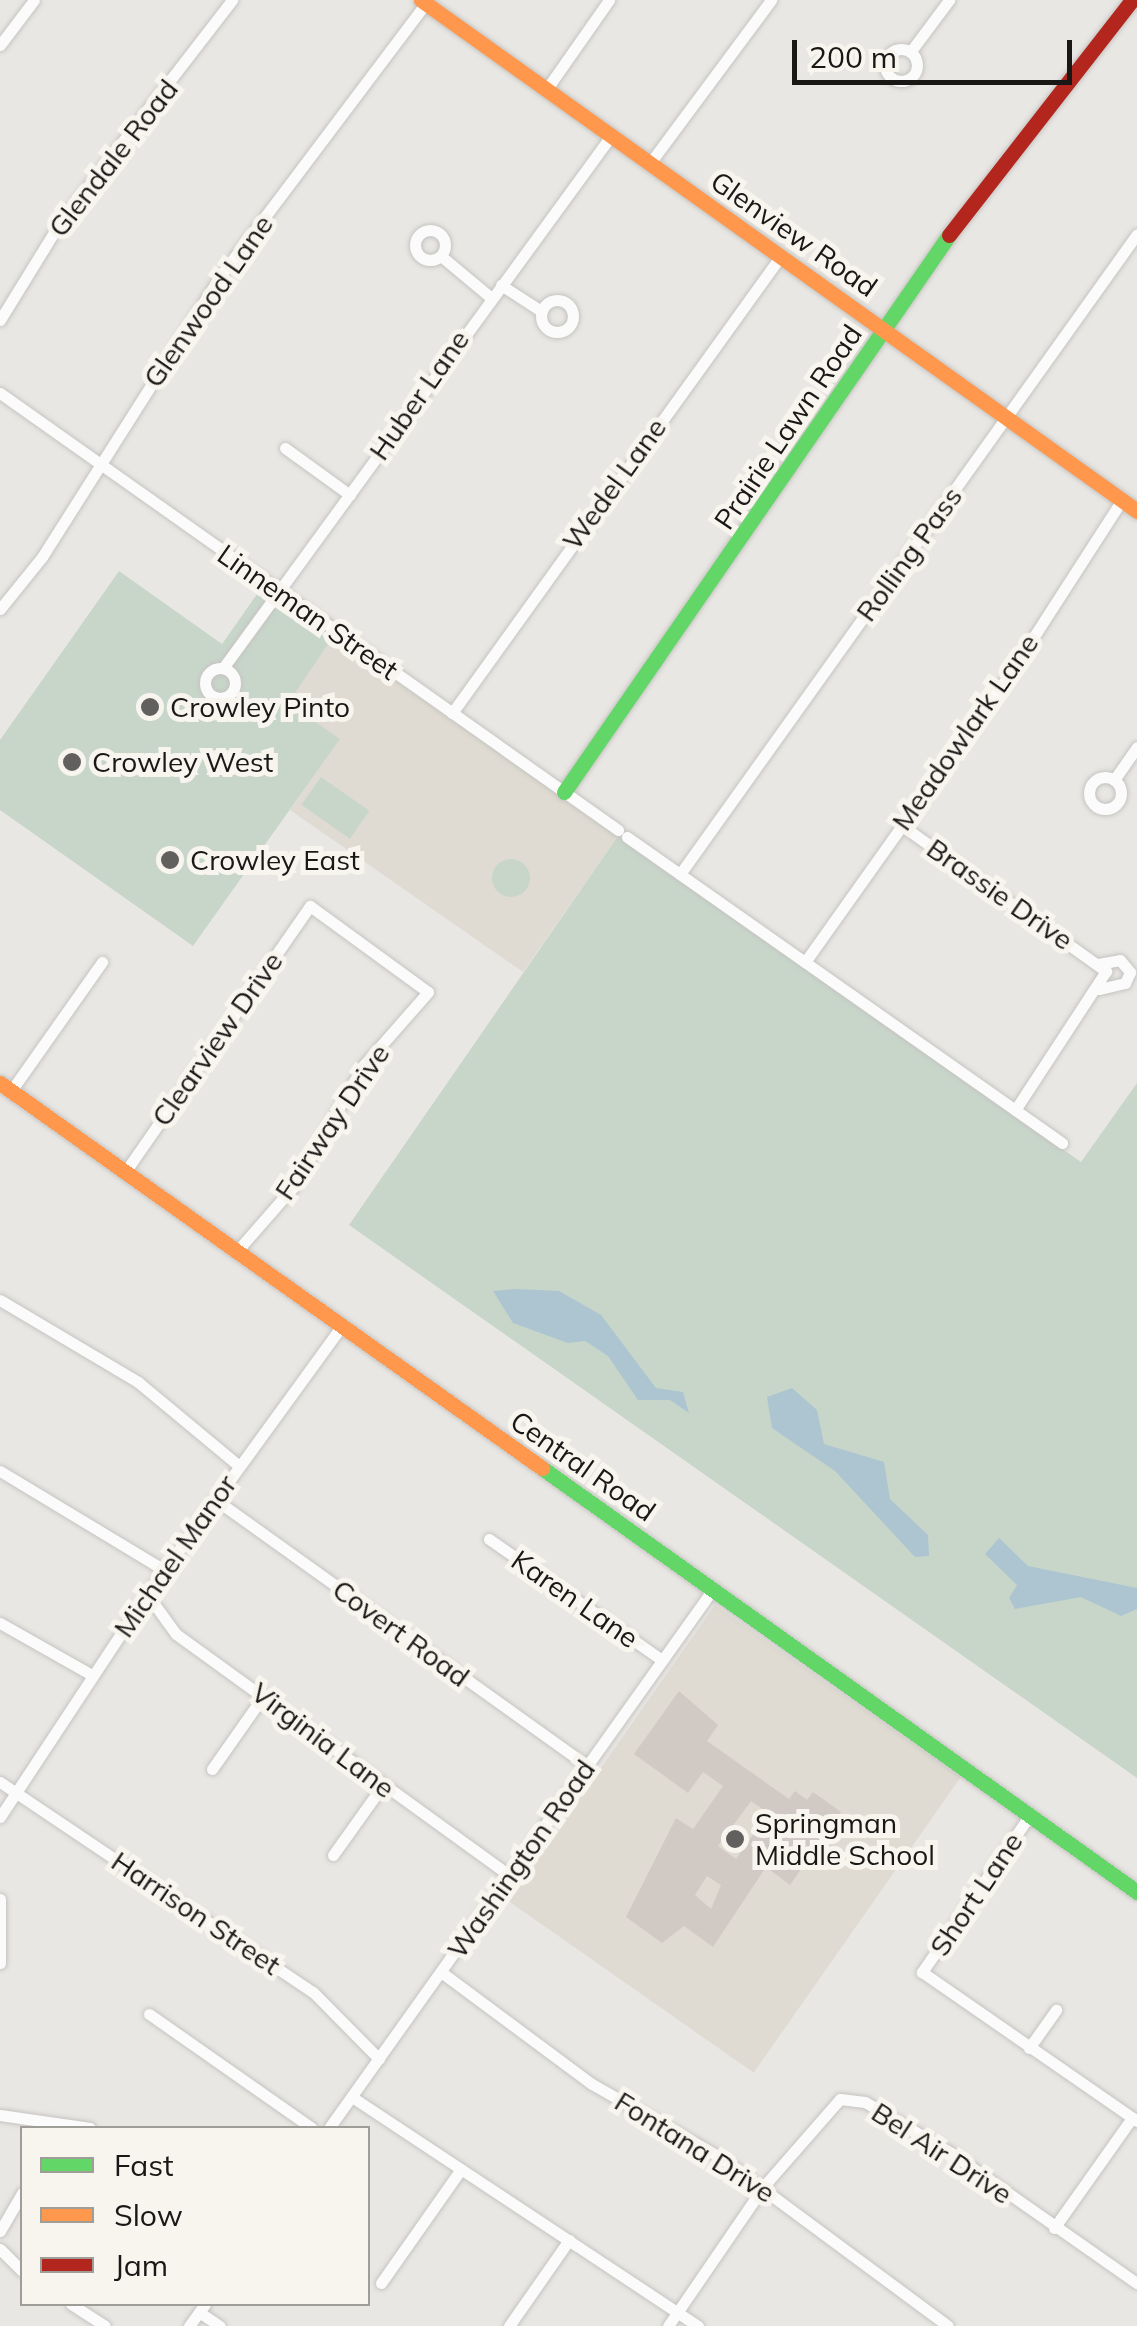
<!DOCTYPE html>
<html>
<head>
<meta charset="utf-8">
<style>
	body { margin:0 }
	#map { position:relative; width:1137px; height:2326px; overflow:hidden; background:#e9e7e4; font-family:Mulish,sans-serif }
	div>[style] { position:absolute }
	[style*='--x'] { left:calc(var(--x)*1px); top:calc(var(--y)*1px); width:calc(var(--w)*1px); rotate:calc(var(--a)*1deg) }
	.built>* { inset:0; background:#dfdbd2; transform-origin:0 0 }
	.green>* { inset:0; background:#c8d6ca; transform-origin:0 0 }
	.round { border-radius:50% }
	.water>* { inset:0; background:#acc5d0 }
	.building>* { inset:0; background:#d0c9c4 }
	.roads { filter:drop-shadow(0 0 2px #c5c4c1) drop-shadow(0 0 2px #c5c4c1) }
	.street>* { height:11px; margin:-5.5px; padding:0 5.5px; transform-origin:5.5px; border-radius:5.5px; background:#fcfbfb }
	.street>.ring { margin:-5.5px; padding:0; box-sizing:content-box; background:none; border:11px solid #fcfbfb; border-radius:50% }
	.fast>* { height:15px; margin:-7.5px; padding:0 7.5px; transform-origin:7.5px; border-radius:7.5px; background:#63d668 }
	.slow>* { height:15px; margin:-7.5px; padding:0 7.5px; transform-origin:7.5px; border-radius:7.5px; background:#ff974d }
	.jam>* { height:15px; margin:-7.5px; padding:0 7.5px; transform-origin:7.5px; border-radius:7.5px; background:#b3261e }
	.dots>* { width:28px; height:28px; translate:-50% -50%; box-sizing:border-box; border:5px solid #f8f5ef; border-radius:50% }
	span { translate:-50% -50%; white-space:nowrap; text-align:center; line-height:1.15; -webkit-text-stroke:10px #f8f5ef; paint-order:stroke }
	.street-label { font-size:28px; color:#191816 }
	.poi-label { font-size:28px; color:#191816 }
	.left { translate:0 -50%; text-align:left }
	.legend { position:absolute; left:20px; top:2126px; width:350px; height:180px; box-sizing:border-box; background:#f8f5ef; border:2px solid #9f9d98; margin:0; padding:12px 18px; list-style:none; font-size:30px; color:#191816 }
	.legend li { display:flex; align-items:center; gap:20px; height:50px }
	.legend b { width:50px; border:2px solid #9f9d98 }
	.scale { position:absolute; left:792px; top:40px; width:280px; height:45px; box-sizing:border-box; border:5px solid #191816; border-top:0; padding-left:12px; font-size:30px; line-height:35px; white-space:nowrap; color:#191816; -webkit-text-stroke:8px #f8f5ef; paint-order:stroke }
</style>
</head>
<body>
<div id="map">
	<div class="built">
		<div style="clip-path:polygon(333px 637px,618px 836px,523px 972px,290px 810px,339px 740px,287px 703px)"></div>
		<div style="left:715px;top:1605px;width:300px;height:361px;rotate:35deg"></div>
	</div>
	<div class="green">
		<div style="clip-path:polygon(119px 571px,222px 644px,262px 587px,333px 637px,288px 703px,340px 739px,193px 946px,0 810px,0 740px)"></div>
		<div style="left:321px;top:777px;width:59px;height:34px;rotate:35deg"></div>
		<div style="clip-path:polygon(618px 836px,1081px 1162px,1137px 1083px,1137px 1778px,349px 1225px)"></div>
		<div class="round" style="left:492px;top:859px;width:38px;height:38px"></div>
	</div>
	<div class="water">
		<div style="clip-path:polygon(515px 1289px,559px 1291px,601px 1315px,656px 1388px,683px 1392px,689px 1413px,670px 1400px,638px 1400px,608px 1356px,585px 1341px,568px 1343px,513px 1323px,493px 1291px)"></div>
		<div style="clip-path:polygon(792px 1388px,817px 1410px,824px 1444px,884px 1462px,890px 1499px,928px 1535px,929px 1556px,915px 1557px,835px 1471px,772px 1428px,767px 1397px)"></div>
		<div style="clip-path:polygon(999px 1538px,1028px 1566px,1137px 1588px,1137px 1609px,1121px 1616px,1081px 1597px,1015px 1609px,1009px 1598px,1017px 1585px,985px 1554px)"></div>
	</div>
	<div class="building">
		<div style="clip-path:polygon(evenodd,679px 1691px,718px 1725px,707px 1741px,789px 1799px,795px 1791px,807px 1800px,813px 1792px,841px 1812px,790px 1885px,766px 1867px,713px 1947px,684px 1926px,662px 1943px,626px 1917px,676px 1818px,693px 1829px,723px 1786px,703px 1772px,688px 1793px,634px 1754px,679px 1691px,751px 1801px,768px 1813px,736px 1859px,718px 1846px,751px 1801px,679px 1691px,707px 1876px,721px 1885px,711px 1909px,695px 1895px,707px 1876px)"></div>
	</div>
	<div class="roads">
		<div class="street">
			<div style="--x:0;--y:45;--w:56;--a:-52.9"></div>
			<div class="ring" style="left:885px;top:49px;width:21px;height:21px"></div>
			<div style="--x:911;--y:51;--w:64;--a:-53.3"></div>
			<div style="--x:546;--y:90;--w:110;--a:-55"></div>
			<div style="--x:650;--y:163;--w:203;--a:-53.4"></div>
			<div class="ring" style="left:415px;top:230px;width:19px;height:19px"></div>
			<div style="--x:441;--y:256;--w:64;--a:39.9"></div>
			<div style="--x:501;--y:285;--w:48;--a:33"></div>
			<div class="ring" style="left:541px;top:300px;width:21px;height:21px"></div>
			<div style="--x:0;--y:320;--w:113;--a:-58.4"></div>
			<div style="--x:59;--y:224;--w:283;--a:-52.3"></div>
			<div style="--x:0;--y:393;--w:757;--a:35.26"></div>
			<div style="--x:285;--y:448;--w:80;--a:35.9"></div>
			<div style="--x:0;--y:609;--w:67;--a:-51.1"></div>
			<div style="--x:42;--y:557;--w:334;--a:-57.6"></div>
			<div style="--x:221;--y:275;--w:344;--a:-53"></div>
			<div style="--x:223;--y:668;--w:658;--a:-53.9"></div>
			<div class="ring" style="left:205px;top:668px;width:19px;height:19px"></div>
			<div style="--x:452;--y:713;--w:562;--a:-54.27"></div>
			<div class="ring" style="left:1089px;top:777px;width:21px;height:21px"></div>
			<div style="--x:1114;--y:780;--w:40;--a:-55.1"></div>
			<div style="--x:901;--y:825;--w:252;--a:35.5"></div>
			<div style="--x:1106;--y:971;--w:166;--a:123.2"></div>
			<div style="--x:627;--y:837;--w:532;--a:35.12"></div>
			<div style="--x:680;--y:874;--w:786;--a:-54.47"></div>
			<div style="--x:805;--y:962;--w:359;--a:-54.6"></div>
			<div style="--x:1013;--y:669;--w:201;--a:-57.2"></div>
			<div style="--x:1098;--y:964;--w:22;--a:-10"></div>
			<div style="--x:1120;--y:960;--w:16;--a:50"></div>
			<div style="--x:1130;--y:972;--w:12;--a:114"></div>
			<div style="--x:1125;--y:983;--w:27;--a:167"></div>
			<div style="--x:11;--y:1091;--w:158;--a:-54.8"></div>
			<div style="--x:125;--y:1172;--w:324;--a:-55.2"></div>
			<div style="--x:310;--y:906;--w:146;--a:36.1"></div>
			<div style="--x:428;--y:992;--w:98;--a:131.3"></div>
			<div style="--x:363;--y:1066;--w:140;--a:120"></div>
			<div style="--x:293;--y:1187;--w:85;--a:131.2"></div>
			<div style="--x:0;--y:1300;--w:161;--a:30.7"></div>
			<div style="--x:138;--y:1382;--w:131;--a:39.7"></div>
			<div style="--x:0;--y:1471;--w:192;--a:31.1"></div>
			<div style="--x:216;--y:1500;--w:457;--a:35.6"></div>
			<div style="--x:489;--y:1539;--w:211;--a:35"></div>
			<div style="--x:147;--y:1594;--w:49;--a:54.1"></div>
			<div style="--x:176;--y:1634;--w:411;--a:35.9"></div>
			<div style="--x:0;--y:1623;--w:106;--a:29.5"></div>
			<div style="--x:212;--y:1769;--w:90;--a:-54.9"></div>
			<div style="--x:0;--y:1782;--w:377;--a:33.9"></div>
			<div style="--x:313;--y:1992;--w:94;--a:45.4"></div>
			<div style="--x:1030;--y:1815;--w:191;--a:124.5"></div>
			<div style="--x:922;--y:1972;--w:262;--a:34.7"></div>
			<div style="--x:0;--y:1817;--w:267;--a:-56.6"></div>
			<div style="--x:147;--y:1594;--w:331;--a:-54"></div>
			<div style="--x:333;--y:1855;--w:86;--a:-54.5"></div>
			<div style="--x:0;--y:1899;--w:64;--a:90"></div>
			<div style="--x:441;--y:1972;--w:188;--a:36.6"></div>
			<div style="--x:592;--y:2084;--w:149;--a:29.8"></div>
			<div style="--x:721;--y:2158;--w:282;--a:36.5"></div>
			<div style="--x:149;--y:2014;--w:199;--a:35"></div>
			<div style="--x:1029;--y:2048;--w:47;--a:-54.6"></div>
			<div style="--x:352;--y:2097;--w:415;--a:33.5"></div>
			<div style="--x:0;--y:2115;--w:91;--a:8.2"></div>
			<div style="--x:329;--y:2128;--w:662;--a:-54.53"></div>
			<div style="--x:1054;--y:2228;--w:135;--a:-54.7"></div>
			<div style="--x:0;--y:2231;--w:44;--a:-59.9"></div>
			<div style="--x:0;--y:2249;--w:31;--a:45"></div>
			<div style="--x:381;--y:2283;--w:139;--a:-54.9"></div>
			<div style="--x:71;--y:2304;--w:40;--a:32.9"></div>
			<div style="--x:199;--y:2312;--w:25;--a:34"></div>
			<div style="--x:189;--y:2326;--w:27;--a:-54"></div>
			<div style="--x:509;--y:2326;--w:105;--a:-55.1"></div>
			<div style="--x:668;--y:2326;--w:168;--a:-55.6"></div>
			<div style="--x:763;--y:2187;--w:117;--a:-48.8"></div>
			<div style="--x:840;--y:2099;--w:25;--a:7"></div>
			<div style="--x:865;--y:2102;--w:100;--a:30.7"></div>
			<div style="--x:951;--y:2153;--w:227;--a:35"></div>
		</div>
		<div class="fast">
			<div style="--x:564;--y:792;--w:677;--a:-55.35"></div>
			<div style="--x:542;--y:1468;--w:731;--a:35.47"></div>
		</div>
		<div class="slow">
			<div style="--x:421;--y:0;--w:880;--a:35.51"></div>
			<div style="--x:0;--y:1083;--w:665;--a:35.39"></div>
		</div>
		<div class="jam">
			<div style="--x:949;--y:235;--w:298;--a:-52.1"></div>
		</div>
	</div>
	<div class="dots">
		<div style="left:150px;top:707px;background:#62605e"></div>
		<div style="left:72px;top:762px;background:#62605e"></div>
		<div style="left:170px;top:860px;background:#62605e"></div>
		<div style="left:735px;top:1839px;background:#62605e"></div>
	</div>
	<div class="street-label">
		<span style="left:113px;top:158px;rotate:-52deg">Glendale Road</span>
		<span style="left:794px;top:234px;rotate:35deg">Glenview Road</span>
		<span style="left:208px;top:301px;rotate:-55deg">Glenwood Lane</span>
		<span style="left:419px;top:395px;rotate:-55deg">Huber Lane</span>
		<span style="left:788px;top:427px;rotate:-56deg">Prairie Lawn Road</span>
		<span style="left:614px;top:484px;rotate:-54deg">Wedel Lane</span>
		<span style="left:909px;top:554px;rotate:-54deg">Rolling Pass</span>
		<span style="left:308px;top:612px;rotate:35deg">Linneman Street</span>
		<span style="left:965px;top:732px;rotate:-55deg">Meadowlark Lane</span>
		<span style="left:1000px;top:894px;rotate:35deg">Brassie Drive</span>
		<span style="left:217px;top:1039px;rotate:-55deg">Clearview Drive</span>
		<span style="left:332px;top:1122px;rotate:-56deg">Fairway Drive</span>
		<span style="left:583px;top:1466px;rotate:35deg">Central Road</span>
		<span style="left:175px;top:1556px;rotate:-55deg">Michael Manor</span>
		<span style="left:575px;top:1599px;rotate:35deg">Karen Lane</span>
		<span style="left:401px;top:1633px;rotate:36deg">Covert Road</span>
		<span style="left:323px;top:1740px;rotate:37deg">Virginia Lane</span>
		<span style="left:521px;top:1859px;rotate:-55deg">Washington Road</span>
		<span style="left:976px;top:1894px;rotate:-56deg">Short Lane</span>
		<span style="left:196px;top:1913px;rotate:34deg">Harrison Street</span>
		<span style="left:695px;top:2147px;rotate:32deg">Fontana Drive</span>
		<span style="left:942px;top:2153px;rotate:33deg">Bel Air Drive</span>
	</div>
	<div class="poi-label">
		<span class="left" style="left:170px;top:707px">Crowley Pinto</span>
		<span class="left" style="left:92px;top:762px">Crowley West</span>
		<span class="left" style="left:190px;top:860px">Crowley East</span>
		<span class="left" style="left:755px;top:1839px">Springman<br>Middle School</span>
	</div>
	<ul class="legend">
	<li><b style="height:12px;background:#63d668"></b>Fast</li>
	<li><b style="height:12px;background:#ff974d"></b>Slow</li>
	<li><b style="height:12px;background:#b3261e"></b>Jam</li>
	</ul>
	<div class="scale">200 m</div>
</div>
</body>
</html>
